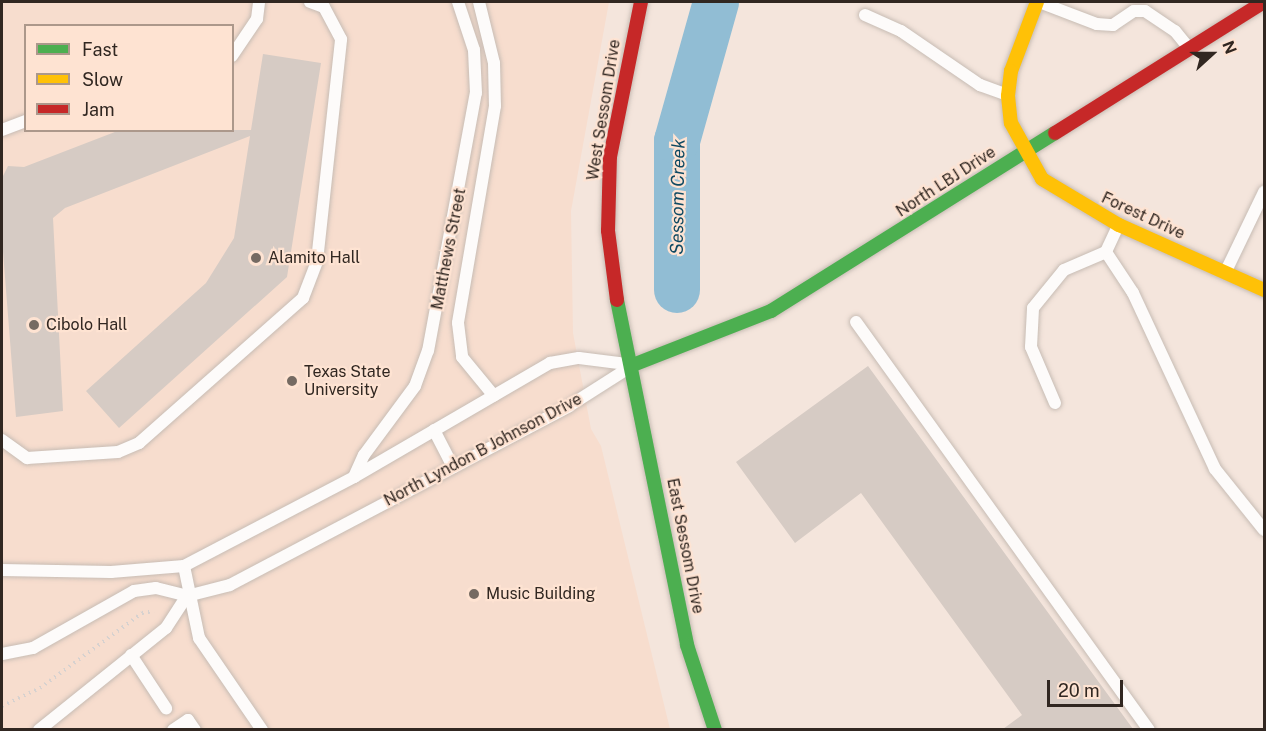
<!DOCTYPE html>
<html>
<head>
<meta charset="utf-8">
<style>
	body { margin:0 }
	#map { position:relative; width:1266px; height:731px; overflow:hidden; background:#f4e5dc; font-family:"Public Sans",sans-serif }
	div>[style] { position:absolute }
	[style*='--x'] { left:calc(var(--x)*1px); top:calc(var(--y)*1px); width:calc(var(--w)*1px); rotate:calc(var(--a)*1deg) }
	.built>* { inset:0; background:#f7ddce }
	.river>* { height:46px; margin:-23px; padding:0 23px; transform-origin:23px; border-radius:23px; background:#91bdd4 }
	.building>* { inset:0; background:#d6cbc4 }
	.path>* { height:4px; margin-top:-2px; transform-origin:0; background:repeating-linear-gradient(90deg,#d6d1cf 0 1.5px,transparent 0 6px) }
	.roads { filter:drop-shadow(0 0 2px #c7bcb4) drop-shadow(0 0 2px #c7bcb4) }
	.lane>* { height:12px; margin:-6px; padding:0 6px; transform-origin:6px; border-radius:6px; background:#fdfbfa }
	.fast>* { height:14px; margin:-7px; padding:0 7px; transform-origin:7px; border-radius:7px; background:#4caf50 }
	.slow>* { height:14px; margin:-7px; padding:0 7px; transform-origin:7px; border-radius:7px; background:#ffc107 }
	.jam>* { height:14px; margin:-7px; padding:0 7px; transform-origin:7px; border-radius:7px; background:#c62828 }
	.dots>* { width:16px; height:16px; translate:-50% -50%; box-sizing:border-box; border:3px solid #fee3d2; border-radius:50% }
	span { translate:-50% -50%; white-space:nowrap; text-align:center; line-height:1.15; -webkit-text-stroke:4.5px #fee3d2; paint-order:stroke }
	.street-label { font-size:16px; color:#312721 }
	.poi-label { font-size:16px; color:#312721 }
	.left { translate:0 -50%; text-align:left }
	.water-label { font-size:18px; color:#0f4962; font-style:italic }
	.frame { position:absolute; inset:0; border:3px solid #312721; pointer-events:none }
	.legend { position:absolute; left:24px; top:24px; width:210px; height:108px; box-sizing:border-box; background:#fee3d2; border:2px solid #ac988b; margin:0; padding:8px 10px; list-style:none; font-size:18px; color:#312721 }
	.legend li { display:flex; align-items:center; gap:12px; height:30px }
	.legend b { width:30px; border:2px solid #ac988b }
	.north { position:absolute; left:1182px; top:24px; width:60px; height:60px; -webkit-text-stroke:4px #fee3d2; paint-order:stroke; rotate:69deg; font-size:16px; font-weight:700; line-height:24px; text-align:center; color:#312721 }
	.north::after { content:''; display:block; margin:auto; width:21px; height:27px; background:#312721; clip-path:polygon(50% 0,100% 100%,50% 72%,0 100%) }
	.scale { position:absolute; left:1047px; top:680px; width:76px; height:27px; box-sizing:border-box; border:3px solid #312721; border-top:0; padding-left:8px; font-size:18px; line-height:21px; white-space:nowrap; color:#312721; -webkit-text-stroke:4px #fee3d2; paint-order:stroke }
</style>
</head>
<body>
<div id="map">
	<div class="built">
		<div style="clip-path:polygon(evenodd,2px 2px,609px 2px,571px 211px,573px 333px,591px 429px,601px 446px,670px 729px,2px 729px,2px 2px,26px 26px,232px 26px,232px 130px,26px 130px,26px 26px)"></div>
	</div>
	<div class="river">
		<div style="--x:677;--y:290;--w:149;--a:-90"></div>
		<div style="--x:677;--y:141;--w:144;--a:-74.3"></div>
	</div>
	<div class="building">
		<div style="clip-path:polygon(263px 54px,321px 63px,287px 277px,119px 428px,86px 391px,206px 283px,234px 238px,250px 136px,65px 208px,53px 218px,63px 411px,16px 417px,2px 239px,2px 178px,8px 166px,24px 167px,120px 130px,251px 130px)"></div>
		<div style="clip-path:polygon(868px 366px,1133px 729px,1003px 729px,1022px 715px,861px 493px,795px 543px,736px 462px)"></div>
	</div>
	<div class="path">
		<div style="--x:2;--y:706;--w:42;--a:-25.3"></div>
		<div style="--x:40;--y:688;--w:127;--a:-36.3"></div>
		<div style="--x:142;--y:613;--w:12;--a:-9"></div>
	</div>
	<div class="roads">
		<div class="lane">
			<div style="--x:479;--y:2;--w:63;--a:76.2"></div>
			<div style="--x:494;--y:63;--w:43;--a:88.7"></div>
			<div style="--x:495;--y:106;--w:220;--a:99.7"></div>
			<div style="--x:458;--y:323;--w:34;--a:83"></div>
			<div style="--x:462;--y:357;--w:50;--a:50.6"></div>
			<div style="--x:1039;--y:2;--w:62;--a:20.8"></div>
			<div style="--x:1097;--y:24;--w:16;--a:4"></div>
			<div style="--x:1113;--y:25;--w:25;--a:-34"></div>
			<div style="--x:1134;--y:11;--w:11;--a:0"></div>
			<div style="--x:1145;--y:11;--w:36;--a:34"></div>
			<div style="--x:1175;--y:31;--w:21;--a:51"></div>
			<div style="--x:865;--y:15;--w:39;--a:24"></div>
			<div style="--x:901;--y:31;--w:96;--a:34.4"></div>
			<div style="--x:980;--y:85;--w:29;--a:20"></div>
			<div style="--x:232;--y:56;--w:45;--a:-56"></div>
			<div style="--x:257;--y:19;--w:17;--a:-83"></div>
			<div style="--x:2;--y:130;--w:26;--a:-21"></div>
			<div style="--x:1118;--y:226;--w:29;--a:115"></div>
			<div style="--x:1106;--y:252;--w:49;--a:56.6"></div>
			<div style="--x:1133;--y:293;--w:194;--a:65"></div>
			<div style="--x:1215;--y:469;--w:78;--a:51.2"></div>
			<div style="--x:1226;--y:271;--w:88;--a:-64.3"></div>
			<div style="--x:856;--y:322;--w:502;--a:54.32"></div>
			<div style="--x:1055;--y:403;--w:61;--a:-113.2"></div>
			<div style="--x:1031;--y:347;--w:39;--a:-87"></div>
			<div style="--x:1033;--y:308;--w:49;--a:-50.8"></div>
			<div style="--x:1064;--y:270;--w:46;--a:-23.2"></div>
			<div style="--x:434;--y:430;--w:42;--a:62.8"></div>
			<div style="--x:2;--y:440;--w:31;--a:36"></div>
			<div style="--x:27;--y:458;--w:91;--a:-3.8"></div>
			<div style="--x:118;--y:452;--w:23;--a:-23"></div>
			<div style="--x:139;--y:443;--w:219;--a:-41.5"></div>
			<div style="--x:303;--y:298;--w:40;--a:-69"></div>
			<div style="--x:317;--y:261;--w:223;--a:-83.8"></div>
			<div style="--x:341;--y:39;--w:36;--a:-118"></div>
			<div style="--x:324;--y:7;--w:15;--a:-160"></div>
			<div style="--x:354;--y:477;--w:24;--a:-66"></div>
			<div style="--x:364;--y:455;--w:86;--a:-53.5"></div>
			<div style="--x:415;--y:386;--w:37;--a:-70"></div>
			<div style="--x:428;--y:351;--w:262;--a:-79.5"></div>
			<div style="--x:476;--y:93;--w:43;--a:-92.7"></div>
			<div style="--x:474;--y:50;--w:51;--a:-108.4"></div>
			<div style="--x:184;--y:566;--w:74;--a:78.2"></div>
			<div style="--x:199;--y:638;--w:112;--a:55.6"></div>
			<div style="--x:2;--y:570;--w:109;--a:1.1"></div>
			<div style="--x:111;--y:572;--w:73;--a:-4.7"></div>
			<div style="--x:184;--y:566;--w:192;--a:-27.6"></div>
			<div style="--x:354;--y:477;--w:227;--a:-30.2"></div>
			<div style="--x:550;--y:363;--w:29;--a:-10"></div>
			<div style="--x:579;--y:358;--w:48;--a:7.1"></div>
			<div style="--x:2;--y:654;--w:32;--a:-11"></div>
			<div style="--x:33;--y:648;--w:116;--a:-29.4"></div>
			<div style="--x:134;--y:591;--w:22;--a:-8"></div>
			<div style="--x:156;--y:588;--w:32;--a:14"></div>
			<div style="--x:187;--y:596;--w:44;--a:-14.3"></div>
			<div style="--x:230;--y:585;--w:383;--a:-27.8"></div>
			<div style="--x:569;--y:406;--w:69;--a:-32.5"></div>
			<div style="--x:131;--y:655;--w:64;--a:56.6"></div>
			<div style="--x:39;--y:730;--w:163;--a:-38.8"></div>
			<div style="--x:166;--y:628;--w:38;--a:-57"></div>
			<div style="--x:173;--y:730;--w:18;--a:-34"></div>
			<div style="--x:188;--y:720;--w:12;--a:55"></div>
		</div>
		<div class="fast">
			<div style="--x:617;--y:300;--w:352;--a:78.5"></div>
			<div style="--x:687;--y:645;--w:89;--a:71.8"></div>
			<div style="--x:633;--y:365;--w:148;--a:-21.4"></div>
			<div style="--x:771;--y:311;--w:335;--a:-32.1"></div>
		</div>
		<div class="slow">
			<div style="--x:1037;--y:2;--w:74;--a:110.6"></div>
			<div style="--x:1011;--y:71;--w:25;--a:97"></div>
			<div style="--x:1008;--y:96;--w:27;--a:84"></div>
			<div style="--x:1011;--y:123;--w:64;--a:61"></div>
			<div style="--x:1042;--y:179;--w:90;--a:30.9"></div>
			<div style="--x:1119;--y:225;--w:159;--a:24.1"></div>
		</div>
		<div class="jam">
			<div style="--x:1055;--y:133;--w:247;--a:-32.1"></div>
			<div style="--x:617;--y:300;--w:70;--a:-97.4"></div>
			<div style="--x:608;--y:231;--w:74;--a:-88.5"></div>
			<div style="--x:610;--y:157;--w:158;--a:-78.7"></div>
		</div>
	</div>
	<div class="dots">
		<div style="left:256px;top:258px;background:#756a62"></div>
		<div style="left:34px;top:325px;background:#756a62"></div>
		<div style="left:292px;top:381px;background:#756a62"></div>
		<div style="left:474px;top:594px;background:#756a62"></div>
	</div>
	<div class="street-label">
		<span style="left:604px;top:110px;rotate:-81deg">West Sessom Drive</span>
		<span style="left:946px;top:182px;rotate:-33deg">North LBJ Drive</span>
		<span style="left:1143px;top:216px;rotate:25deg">Forest Drive</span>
		<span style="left:449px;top:249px;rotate:-79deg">Matthews Street</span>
		<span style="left:483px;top:450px;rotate:-28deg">North Lyndon B Johnson Drive</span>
		<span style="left:685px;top:546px;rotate:79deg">East Sessom Drive</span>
	</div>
	<div class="poi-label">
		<span class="left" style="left:268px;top:258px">Alamito Hall</span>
		<span class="left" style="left:46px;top:325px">Cibolo Hall</span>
		<span class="left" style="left:304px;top:381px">Texas State<br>University</span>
		<span class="left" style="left:486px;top:594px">Music Building</span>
	</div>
	<div class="water-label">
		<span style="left:678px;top:197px;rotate:-89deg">Sessom Creek</span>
	</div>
	<div class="frame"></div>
	<ul class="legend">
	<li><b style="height:8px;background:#4caf50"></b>Fast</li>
	<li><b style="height:8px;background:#ffc107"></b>Slow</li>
	<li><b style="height:8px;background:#c62828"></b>Jam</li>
	</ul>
	<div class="north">N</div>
	<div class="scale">20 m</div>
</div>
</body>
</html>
